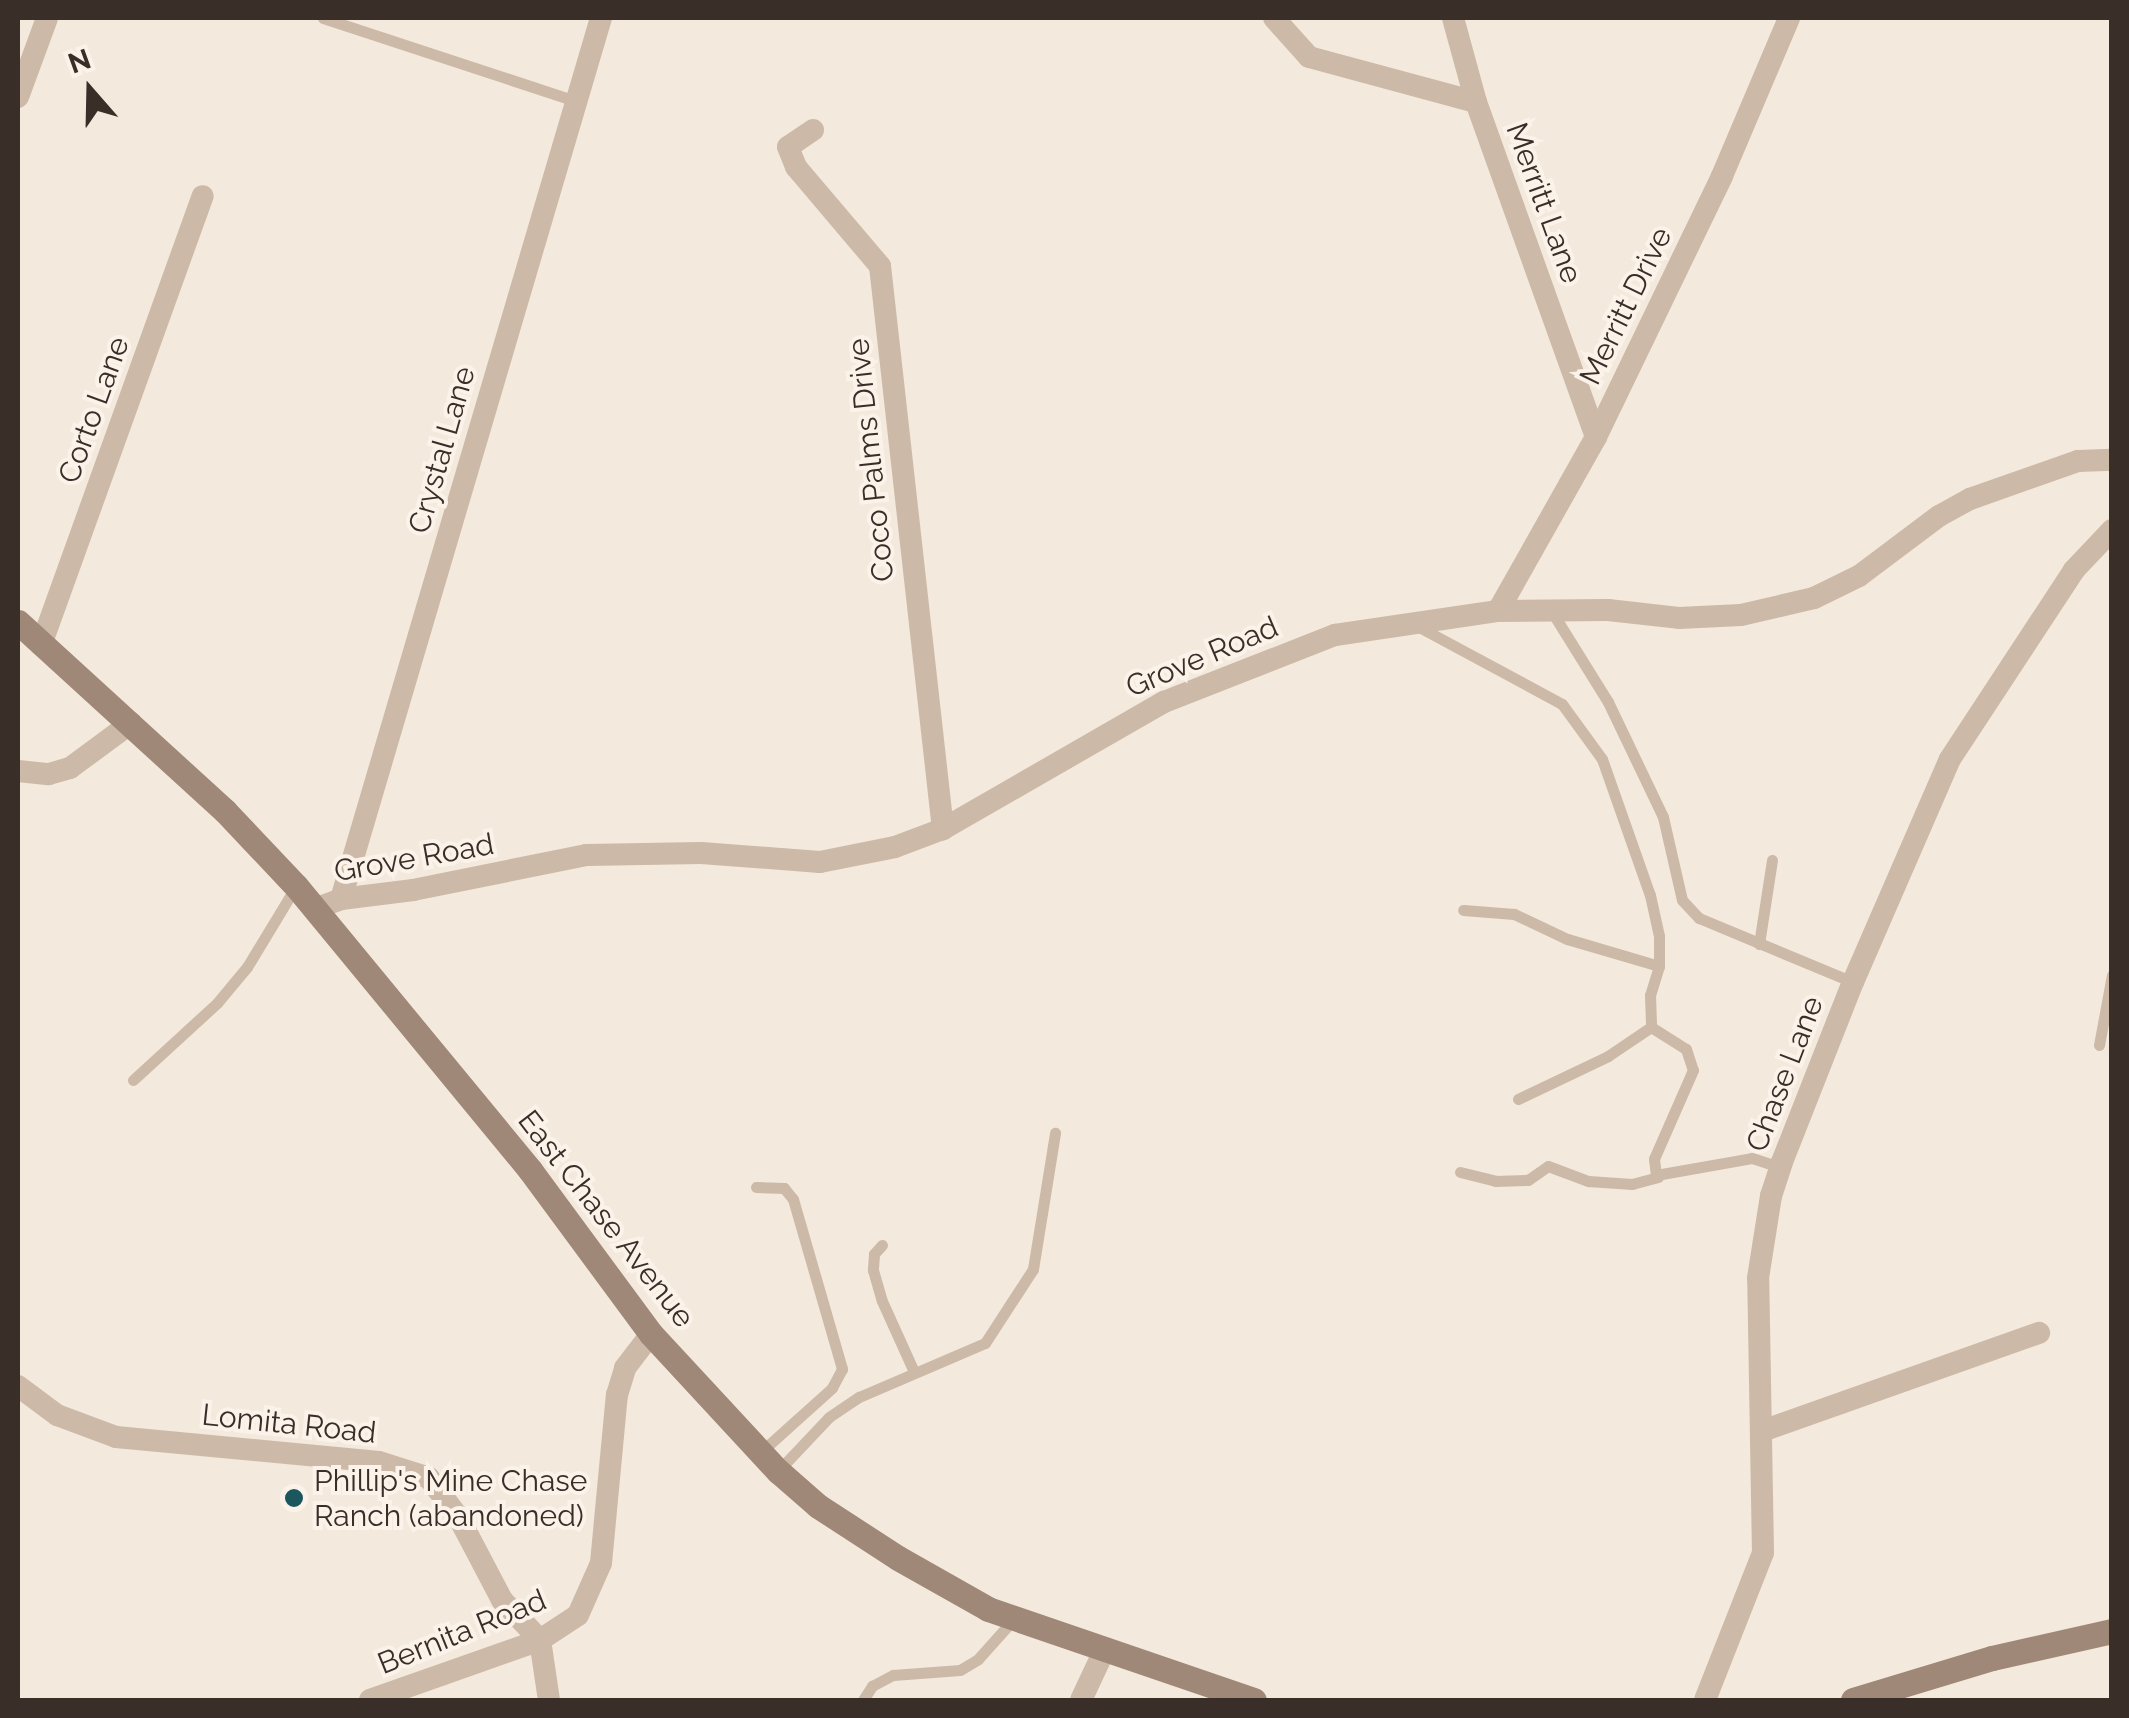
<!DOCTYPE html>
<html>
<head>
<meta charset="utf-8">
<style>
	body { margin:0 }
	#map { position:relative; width:2129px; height:1718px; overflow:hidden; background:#f3e9dc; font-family:Raleway,sans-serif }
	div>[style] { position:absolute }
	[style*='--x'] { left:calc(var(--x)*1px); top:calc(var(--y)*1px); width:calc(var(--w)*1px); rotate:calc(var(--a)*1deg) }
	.lane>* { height:11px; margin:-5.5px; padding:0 5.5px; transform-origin:5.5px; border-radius:5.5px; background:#ccb9a7 }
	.street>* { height:22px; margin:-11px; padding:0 11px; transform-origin:11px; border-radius:11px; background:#ccb9a7 }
	.secondary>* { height:25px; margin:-12.5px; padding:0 12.5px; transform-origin:12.5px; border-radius:12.5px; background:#a08878 }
	.dots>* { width:28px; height:28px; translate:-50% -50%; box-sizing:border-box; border:5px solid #fbf3e9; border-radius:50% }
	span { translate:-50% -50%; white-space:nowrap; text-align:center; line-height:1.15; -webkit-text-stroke:8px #fbf3e9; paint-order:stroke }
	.street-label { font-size:30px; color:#392e28 }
	.poi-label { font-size:30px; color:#392e28 }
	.left { translate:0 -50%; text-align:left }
	.frame { position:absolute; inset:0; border:20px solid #392e28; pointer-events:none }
	.north { position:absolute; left:40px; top:40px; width:100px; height:100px; -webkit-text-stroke:8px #fbf3e9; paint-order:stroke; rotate:340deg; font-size:28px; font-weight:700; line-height:40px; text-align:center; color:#392e28 }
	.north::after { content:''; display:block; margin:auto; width:35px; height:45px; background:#392e28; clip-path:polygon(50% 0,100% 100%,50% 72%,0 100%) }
</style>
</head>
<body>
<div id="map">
	<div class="lane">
		<div style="--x:323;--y:18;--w:265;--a:18.2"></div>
		<div style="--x:1552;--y:612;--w:106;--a:58.1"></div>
		<div style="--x:1608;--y:702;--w:127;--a:64.4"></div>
		<div style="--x:1663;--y:817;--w:85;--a:77.1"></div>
		<div style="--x:1682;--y:900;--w:25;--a:47"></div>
		<div style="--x:1699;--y:918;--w:167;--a:22.6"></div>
		<div style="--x:1419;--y:627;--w:162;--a:28.3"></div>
		<div style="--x:1562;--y:704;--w:68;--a:54"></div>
		<div style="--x:1602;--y:759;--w:144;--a:70.6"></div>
		<div style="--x:1650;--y:895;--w:42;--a:77.6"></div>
		<div style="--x:1659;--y:936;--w:30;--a:90"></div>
		<div style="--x:1659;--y:966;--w:96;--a:-163.6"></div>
		<div style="--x:1567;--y:939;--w:59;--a:-154.7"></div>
		<div style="--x:1514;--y:914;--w:51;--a:-175.5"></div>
		<div style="--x:1759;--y:944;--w:85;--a:-81.2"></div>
		<div style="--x:1659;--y:966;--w:30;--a:107"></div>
		<div style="--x:1650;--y:995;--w:32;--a:88"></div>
		<div style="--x:1651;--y:1027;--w:41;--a:32.2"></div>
		<div style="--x:1686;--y:1049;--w:22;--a:72"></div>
		<div style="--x:1693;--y:1070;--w:97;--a:113.7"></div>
		<div style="--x:1654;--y:1159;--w:16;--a:83"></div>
		<div style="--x:1656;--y:1175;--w:97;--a:-10"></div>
		<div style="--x:1752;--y:1158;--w:29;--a:18"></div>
		<div style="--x:2099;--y:1045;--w:71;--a:-79.5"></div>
		<div style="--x:133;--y:1080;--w:114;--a:-42.5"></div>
		<div style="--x:217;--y:1003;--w:47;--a:-50.2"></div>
		<div style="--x:247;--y:967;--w:95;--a:-58.8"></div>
		<div style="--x:1518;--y:1099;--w:100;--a:-25.5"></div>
		<div style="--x:1608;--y:1056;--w:52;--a:-34"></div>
		<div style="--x:1460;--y:1172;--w:36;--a:14"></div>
		<div style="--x:1495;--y:1181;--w:33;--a:-2"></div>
		<div style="--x:1528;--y:1180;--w:24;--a:-35"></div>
		<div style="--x:1548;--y:1166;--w:43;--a:20.6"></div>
		<div style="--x:1588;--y:1181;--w:44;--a:3.9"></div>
		<div style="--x:1632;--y:1184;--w:27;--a:-15"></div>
		<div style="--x:756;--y:1187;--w:28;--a:2"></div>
		<div style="--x:784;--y:1188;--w:14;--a:51"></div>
		<div style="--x:793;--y:1199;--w:177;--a:73.9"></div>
		<div style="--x:842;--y:1369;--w:21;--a:118"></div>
		<div style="--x:832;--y:1388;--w:96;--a:138"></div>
		<div style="--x:882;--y:1245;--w:12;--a:132"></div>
		<div style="--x:874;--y:1254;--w:16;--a:94"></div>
		<div style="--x:873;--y:1270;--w:32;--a:74"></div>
		<div style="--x:882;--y:1301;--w:78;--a:65.7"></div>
		<div style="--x:778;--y:1471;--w:74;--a:-46.6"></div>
		<div style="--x:829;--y:1417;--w:36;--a:-34"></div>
		<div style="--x:859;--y:1397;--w:137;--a:-23.2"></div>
		<div style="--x:985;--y:1343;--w:88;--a:-57"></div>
		<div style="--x:1033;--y:1269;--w:138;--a:-80.8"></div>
		<div style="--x:863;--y:1700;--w:17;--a:-57"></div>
		<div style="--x:872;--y:1686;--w:24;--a:-28"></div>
		<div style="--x:893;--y:1675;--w:67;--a:-4.3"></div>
		<div style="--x:960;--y:1670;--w:21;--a:-31"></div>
		<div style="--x:978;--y:1659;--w:52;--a:-48.1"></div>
	</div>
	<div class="street">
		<div style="--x:1274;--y:18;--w:52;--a:48.1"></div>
		<div style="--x:1309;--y:57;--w:173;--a:15.1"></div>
		<div style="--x:1453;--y:18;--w:87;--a:74.7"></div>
		<div style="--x:1476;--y:102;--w:356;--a:70.3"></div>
		<div style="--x:18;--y:97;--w:84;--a:-69.8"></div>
		<div style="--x:813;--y:130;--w:30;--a:146"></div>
		<div style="--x:788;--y:147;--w:22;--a:68"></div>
		<div style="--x:796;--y:167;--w:130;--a:49.7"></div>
		<div style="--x:880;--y:266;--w:567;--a:83.62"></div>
		<div style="--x:1498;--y:611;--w:200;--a:-60.6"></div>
		<div style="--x:1596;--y:437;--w:290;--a:-64.2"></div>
		<div style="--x:1722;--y:176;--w:172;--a:-67"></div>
		<div style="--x:41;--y:645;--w:477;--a:-70.2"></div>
		<div style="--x:18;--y:771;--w:31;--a:6"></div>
		<div style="--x:49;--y:774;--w:22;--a:-16"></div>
		<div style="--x:70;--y:768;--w:76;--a:-36.4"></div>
		<div style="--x:341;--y:899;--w:919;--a:-73.56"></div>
		<div style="--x:314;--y:909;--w:29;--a:-20"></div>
		<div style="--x:341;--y:899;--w:73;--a:-7.1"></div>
		<div style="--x:413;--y:890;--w:177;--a:-11.4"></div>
		<div style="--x:586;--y:855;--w:115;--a:-1"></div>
		<div style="--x:701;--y:853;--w:119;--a:4.3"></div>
		<div style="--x:820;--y:862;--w:76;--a:-11.3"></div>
		<div style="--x:895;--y:847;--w:51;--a:-20.6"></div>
		<div style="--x:943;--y:829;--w:255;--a:-29.9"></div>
		<div style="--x:1164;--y:702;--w:184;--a:-21.4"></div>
		<div style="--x:1335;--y:635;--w:165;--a:-8.4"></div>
		<div style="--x:1498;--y:611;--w:110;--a:-0.5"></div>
		<div style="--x:1608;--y:610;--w:71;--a:6.4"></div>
		<div style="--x:1679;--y:618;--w:62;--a:-2.8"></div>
		<div style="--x:1741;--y:615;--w:75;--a:-13.1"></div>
		<div style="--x:1814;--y:598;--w:50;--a:-26.1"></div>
		<div style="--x:1859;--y:576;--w:100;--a:-36.9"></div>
		<div style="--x:1939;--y:516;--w:35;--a:-29"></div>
		<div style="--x:1970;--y:499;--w:114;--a:-19.4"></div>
		<div style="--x:2078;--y:461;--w:34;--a:-2"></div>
		<div style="--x:18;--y:1386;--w:49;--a:36.6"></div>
		<div style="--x:57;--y:1415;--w:63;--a:20.4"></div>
		<div style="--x:116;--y:1437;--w:264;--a:5.4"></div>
		<div style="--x:379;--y:1462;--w:52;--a:17.7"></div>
		<div style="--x:429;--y:1478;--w:50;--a:53.1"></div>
		<div style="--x:459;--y:1518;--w:93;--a:62.3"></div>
		<div style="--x:502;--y:1600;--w:55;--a:46.5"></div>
		<div style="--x:540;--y:1640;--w:61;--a:81.5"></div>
		<div style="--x:1762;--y:1431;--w:294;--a:-19.5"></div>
		<div style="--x:370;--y:1700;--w:180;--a:-19.4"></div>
		<div style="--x:540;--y:1640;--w:45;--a:-33.3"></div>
		<div style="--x:578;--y:1615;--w:57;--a:-66.1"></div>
		<div style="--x:601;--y:1563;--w:169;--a:-84.6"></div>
		<div style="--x:617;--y:1395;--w:28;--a:-73"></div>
		<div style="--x:625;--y:1368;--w:43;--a:-52.6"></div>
		<div style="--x:1081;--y:1700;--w:54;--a:-64.9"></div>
		<div style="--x:1705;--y:1700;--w:158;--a:-68.5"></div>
		<div style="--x:1763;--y:1553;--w:275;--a:-91"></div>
		<div style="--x:1758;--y:1278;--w:83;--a:-81"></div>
		<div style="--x:1771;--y:1196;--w:36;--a:-72"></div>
		<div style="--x:1782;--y:1162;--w:193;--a:-68.5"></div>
		<div style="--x:1853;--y:982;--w:243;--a:-66.5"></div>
		<div style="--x:1950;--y:759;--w:226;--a:-56.7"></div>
		<div style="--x:2074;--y:570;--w:55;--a:-46.5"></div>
	</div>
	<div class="secondary">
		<div style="--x:18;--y:622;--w:280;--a:42.4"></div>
		<div style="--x:225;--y:811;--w:103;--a:46.6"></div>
		<div style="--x:296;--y:886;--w:368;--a:50.5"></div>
		<div style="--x:530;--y:1170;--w:204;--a:53.6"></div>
		<div style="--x:651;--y:1334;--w:187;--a:47.2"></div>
		<div style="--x:778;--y:1471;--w:53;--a:41.2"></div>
		<div style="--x:818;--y:1506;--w:95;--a:33"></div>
		<div style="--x:898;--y:1558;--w:103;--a:29.5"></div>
		<div style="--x:988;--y:1609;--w:281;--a:18.9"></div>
		<div style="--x:1853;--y:1700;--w:145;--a:-16.8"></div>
		<div style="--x:1992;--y:1658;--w:123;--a:-12.7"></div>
	</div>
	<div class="dots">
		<div style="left:294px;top:1498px;background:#1b575c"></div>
	</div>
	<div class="street-label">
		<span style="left:1544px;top:203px;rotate:70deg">Merritt Lane</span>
		<span style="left:1626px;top:306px;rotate:-64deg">Merritt Drive</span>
		<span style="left:94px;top:410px;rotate:-70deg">Corto Lane</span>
		<span style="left:442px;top:450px;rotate:-74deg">Crystal Lane</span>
		<span style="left:871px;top:460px;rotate:-96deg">Coco Palms Drive</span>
		<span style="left:1202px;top:657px;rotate:-23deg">Grove Road</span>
		<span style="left:414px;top:858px;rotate:-10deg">Grove Road</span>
		<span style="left:1785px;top:1074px;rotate:-69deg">Chase Lane</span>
		<span style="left:606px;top:1219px;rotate:52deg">East Chase Avenue</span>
		<span style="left:289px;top:1424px;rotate:6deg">Lomita Road</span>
		<span style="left:462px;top:1632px;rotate:-22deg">Bernita Road</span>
	</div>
	<div class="poi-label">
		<span class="left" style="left:314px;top:1498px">Phillip's Mine Chase<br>Ranch (abandoned)</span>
	</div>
	<div class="frame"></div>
	<div class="north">N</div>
</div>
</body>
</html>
